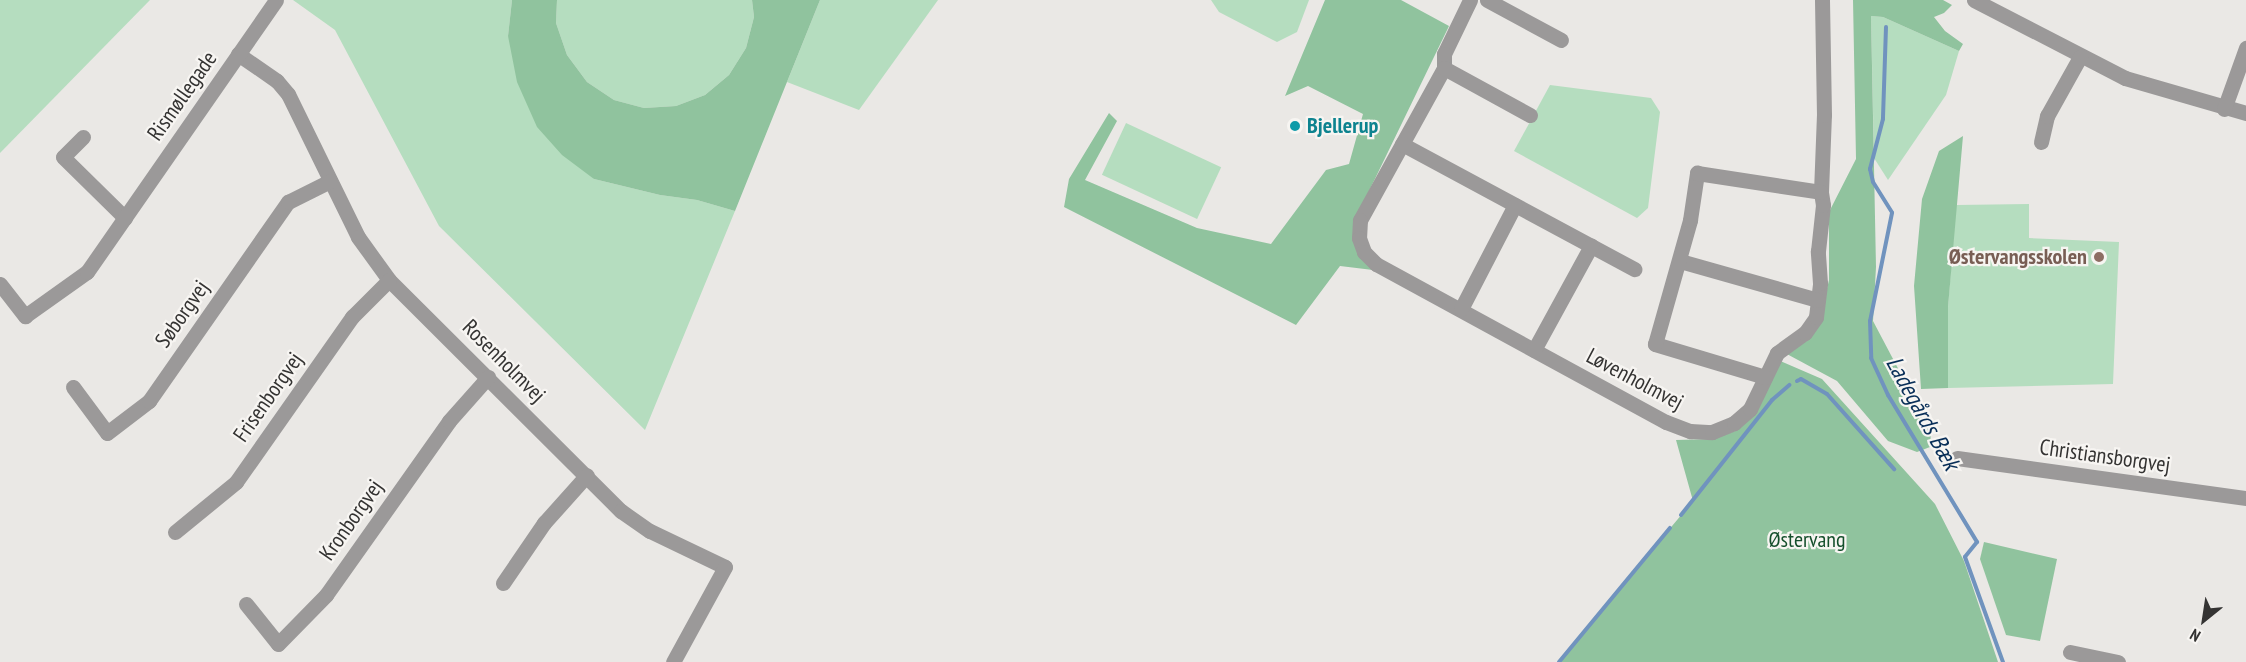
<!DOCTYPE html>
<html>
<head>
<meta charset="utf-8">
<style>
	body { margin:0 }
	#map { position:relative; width:2246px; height:662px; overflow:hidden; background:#eae8e5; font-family:"PT Sans Narrow",sans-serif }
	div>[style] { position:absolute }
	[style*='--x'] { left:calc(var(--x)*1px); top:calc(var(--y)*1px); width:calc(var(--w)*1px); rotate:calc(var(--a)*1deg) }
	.green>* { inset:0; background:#b5ddbf; transform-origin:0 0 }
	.forest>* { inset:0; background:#90c39e }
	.stream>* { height:4px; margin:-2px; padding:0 2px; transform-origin:2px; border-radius:2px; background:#7093be }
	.minor>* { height:15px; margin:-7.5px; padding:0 7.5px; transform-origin:7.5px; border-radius:7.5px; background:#9b9999 }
	.dots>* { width:16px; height:16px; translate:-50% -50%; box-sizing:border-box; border:3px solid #f7f5f2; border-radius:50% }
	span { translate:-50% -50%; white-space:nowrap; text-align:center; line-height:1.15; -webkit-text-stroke:4.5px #f7f5f2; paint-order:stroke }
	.street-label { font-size:22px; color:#343332 }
	.culture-label { font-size:22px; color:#0d838f; font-weight:700 }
	.left { translate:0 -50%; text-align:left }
	.education-label { font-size:22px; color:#785e54; font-weight:700 }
	.right { translate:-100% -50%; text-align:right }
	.park-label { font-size:22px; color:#154f2c }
	.water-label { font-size:24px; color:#092f58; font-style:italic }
	.north { position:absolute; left:2174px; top:590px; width:60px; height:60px; -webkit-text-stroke:4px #f7f5f2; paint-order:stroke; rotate:210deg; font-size:16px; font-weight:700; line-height:24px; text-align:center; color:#343332 }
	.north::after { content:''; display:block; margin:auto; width:21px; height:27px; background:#343332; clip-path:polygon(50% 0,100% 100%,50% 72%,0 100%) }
</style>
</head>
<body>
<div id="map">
	<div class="green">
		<div style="clip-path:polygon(0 0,150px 0,0 153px)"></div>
		<div style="clip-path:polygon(293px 0,512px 0,508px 36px,594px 179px,660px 195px,697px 200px,735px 211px,645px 430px,439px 226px,335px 30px)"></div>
		<div style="clip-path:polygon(557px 0,752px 0,754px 17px,746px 48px,729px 75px,705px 95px,676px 106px,644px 108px,614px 100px,587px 82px,567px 55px,556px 23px)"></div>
		<div style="clip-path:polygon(820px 0,938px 0,859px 110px,787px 82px)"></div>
		<div style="clip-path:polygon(1211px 0,1309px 0,1297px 32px,1277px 42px,1219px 12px)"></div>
		<div style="clip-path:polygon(1871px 16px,1883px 17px,1959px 51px,1946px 95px,1888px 180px,1874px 158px)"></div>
		<div style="clip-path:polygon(1550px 85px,1651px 98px,1660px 112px,1648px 208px,1637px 218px,1514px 151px)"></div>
		<div style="left:1126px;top:123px;width:105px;height:57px;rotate:25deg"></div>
		<div style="clip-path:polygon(2029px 204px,2029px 238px,2119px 242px,2113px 384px,1948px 388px,1948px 307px,1956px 205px)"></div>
	</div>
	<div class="forest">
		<div style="clip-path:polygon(512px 0,557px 0,556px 23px,567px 55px,587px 82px,614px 100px,644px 108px,676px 106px,705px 95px,729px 75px,746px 48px,754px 17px,752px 0,820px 0,735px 211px,697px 200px,660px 195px,594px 179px,562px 155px,537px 127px,517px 82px,508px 36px)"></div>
		<div style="clip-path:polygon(1325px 0,1401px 0,1449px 26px,1355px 220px,1373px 270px,1340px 266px,1296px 325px,1064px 207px,1069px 179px,1109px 113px,1117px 121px,1085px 180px,1197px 228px,1271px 244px,1326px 170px,1349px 164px,1363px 114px,1308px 86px,1285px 96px)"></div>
		<div style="clip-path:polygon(1853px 0,1943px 0,1952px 5px,1944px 13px,1934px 17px,1945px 31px,1963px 44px,1959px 51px,1883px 17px,1871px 16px,1876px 267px,1873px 321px,1931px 431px,1930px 447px,1917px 452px,1888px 441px,1837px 381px,1785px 353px,1819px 323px,1829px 280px,1829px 212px,1856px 159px)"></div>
		<div style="clip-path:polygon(1963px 136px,1948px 307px,1948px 388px,1921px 389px,1914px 286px,1922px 199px,1939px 151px)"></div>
		<div style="clip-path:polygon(1778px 360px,1822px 379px,1935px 504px,1964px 561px,1998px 662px,1558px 662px,1693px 501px,1676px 440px,1713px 439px,1735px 431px,1755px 414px)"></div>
		<div style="clip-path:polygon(1984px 542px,2057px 559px,2040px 641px,2006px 635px,1980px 559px)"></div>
	</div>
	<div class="stream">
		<div style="--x:1886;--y:27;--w:92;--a:91.9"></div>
		<div style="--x:1883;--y:119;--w:52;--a:104.6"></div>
		<div style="--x:1870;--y:169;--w:13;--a:77"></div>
		<div style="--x:1873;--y:182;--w:36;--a:58"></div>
		<div style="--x:1892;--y:213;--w:110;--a:101.5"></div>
		<div style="--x:1870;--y:321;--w:37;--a:88"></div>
		<div style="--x:1871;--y:358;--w:41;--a:65.3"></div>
		<div style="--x:1888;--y:395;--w:172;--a:58.8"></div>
		<div style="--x:1977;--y:542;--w:19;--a:129"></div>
		<div style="--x:1965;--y:557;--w:112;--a:70.1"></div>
		<div style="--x:1797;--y:381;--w:4;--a:-27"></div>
		<div style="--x:1801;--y:379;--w:30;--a:30"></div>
		<div style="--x:1827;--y:394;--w:101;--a:48.2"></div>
		<div style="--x:1681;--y:515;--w:147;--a:-51.6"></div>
		<div style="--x:1772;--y:400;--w:23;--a:-41"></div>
		<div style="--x:1559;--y:662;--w:174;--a:-50.4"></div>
	</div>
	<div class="minor">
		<div style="--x:1470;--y:0;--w:60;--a:115.7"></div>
		<div style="--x:1444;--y:54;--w:14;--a:90"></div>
		<div style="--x:1444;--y:68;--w:174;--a:118.9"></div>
		<div style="--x:1360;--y:220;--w:18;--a:93"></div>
		<div style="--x:1359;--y:238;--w:15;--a:70"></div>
		<div style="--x:1364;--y:252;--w:17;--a:45"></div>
		<div style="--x:1376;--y:264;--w:330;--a:28.6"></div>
		<div style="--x:1666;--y:422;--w:26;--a:21"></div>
		<div style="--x:1690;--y:431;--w:22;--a:3"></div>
		<div style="--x:1712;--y:432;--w:24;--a:-22"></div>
		<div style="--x:1734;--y:423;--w:21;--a:-41"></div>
		<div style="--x:1750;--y:409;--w:62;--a:-64.3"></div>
		<div style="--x:1777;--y:353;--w:34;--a:-36"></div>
		<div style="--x:1805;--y:333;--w:19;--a:-55"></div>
		<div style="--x:1816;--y:317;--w:34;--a:-83"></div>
		<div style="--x:1820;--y:283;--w:32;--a:-94"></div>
		<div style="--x:1818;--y:251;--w:46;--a:-83.8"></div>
		<div style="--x:1823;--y:205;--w:13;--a:-99"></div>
		<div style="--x:1821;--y:192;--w:77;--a:-87.8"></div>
		<div style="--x:1824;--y:115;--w:115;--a:-91"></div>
		<div style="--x:1487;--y:0;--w:84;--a:28.4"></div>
		<div style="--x:1974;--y:0;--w:170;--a:27.3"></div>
		<div style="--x:2125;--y:78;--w:126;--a:16.1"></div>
		<div style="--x:238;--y:54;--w:47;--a:34.7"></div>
		<div style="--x:277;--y:81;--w:17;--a:50"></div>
		<div style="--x:288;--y:94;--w:159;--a:63.9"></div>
		<div style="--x:358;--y:237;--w:53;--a:54.2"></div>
		<div style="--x:389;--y:280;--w:327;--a:44.9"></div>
		<div style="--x:621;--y:511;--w:35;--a:35"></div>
		<div style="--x:650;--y:531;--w:83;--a:25.6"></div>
		<div style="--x:725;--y:567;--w:108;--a:118.7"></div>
		<div style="--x:1444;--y:68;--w:98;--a:28.7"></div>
		<div style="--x:2224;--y:109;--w:65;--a:-70.2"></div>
		<div style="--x:83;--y:137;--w:28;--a:135"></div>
		<div style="--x:63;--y:157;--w:87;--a:44.5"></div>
		<div style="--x:2041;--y:142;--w:27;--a:-77"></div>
		<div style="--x:2047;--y:116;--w:68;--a:-60.8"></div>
		<div style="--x:1402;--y:144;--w:264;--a:28.3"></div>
		<div style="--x:1680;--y:261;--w:143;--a:15.8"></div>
		<div style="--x:0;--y:284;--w:41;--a:52"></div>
		<div style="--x:25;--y:316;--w:76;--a:-35.4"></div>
		<div style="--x:87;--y:272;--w:331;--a:-55.2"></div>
		<div style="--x:1461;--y:309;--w:117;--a:-62.6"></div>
		<div style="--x:1534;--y:350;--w:119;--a:-61.3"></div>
		<div style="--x:1765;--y:377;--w:115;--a:-163.3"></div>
		<div style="--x:1655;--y:344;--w:129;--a:-74.2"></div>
		<div style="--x:1690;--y:220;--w:48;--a:-81.5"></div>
		<div style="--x:1697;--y:173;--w:125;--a:8.7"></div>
		<div style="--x:73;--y:387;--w:57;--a:53.5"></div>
		<div style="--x:107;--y:433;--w:53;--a:-37.3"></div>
		<div style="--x:149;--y:401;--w:243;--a:-55.1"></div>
		<div style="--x:288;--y:202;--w:47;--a:-26.6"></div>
		<div style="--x:1957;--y:458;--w:292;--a:7.9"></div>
		<div style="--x:175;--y:532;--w:79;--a:-39.3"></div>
		<div style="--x:236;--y:482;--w:202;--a:-54.9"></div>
		<div style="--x:352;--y:317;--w:52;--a:-45"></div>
		<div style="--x:503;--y:583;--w:73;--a:-55.7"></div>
		<div style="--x:544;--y:523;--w:64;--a:-48.1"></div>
		<div style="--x:246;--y:604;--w:51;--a:51.3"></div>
		<div style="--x:278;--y:644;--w:69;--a:-45.6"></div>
		<div style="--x:326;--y:595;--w:213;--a:-54.7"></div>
		<div style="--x:449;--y:421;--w:59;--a:-48.4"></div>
		<div style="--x:2070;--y:652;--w:49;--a:11.8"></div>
	</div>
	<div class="dots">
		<div style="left:1295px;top:126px;background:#0f9aa8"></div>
		<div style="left:2099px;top:257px;background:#8d6e63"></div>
	</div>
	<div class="street-label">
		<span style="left:182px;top:96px;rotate:-55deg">Rismøllegade</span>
		<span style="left:182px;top:314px;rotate:-55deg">Søborgvej</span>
		<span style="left:504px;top:361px;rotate:45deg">Rosenholmvej</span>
		<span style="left:1635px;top:379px;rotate:28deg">Løvenholmvej</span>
		<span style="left:268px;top:397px;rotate:-55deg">Frisenborgvej</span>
		<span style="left:2105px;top:456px;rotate:8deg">Christiansborgvej</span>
		<span style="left:351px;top:520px;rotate:-55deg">Kronborgvej</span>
	</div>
	<div class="culture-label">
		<span class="left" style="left:1307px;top:126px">Bjellerup</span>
	</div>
	<div class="education-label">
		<span class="right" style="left:2087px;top:257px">Østervangsskolen</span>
	</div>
	<div class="park-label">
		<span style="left:1807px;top:540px">Østervang</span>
	</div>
	<div class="water-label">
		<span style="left:1923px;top:413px;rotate:61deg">Ladegårds Bæk</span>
	</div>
	<div class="north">N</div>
</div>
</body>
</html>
